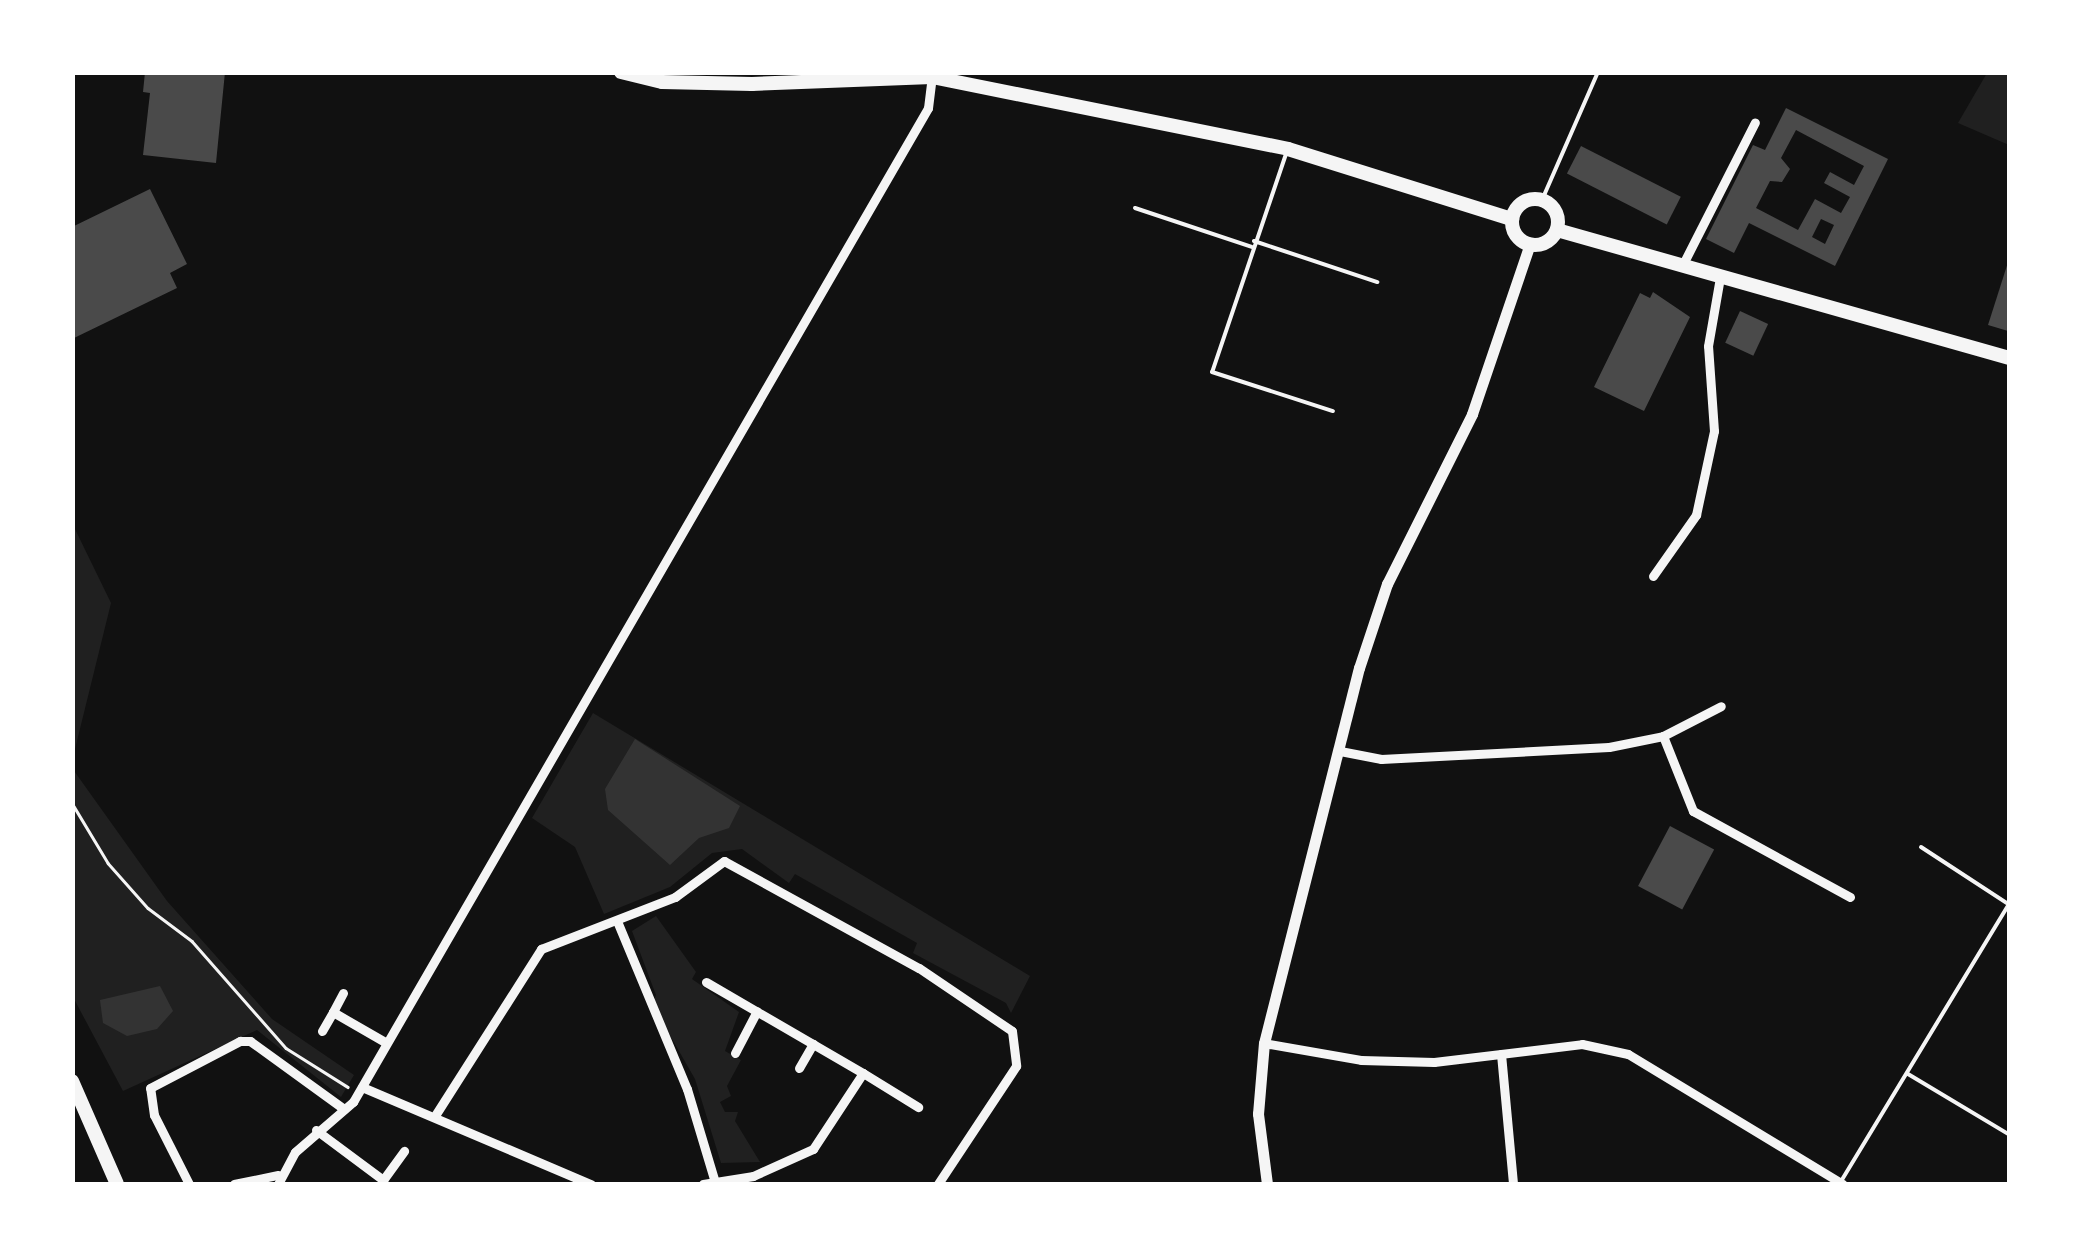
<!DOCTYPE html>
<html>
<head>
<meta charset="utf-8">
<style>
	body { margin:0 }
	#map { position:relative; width:2082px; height:1257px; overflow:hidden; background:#111; font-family:"Fira Sans",sans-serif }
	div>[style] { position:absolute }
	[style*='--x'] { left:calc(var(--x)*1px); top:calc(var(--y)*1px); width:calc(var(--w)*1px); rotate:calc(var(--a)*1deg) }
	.green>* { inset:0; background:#202020 }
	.water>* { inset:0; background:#333 }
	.building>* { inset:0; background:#4a4a4a; transform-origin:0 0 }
	.path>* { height:2.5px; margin:-1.25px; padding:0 1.25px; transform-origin:1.25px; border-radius:1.25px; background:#f5f5f5 }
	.service>* { height:4px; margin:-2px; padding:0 2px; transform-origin:2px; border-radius:2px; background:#f5f5f5 }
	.minor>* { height:9px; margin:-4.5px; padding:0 4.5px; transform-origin:4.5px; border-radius:4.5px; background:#f5f5f5 }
	.tertiary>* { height:11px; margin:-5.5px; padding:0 5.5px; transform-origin:5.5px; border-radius:5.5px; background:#f5f5f5 }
	.primary>* { height:14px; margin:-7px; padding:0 7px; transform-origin:7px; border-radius:7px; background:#f5f5f5 }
	.primary>.ring { margin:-7px; padding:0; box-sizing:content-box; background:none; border:14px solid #f5f5f5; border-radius:50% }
	.trunk>* { height:14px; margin:-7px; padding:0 7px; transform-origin:7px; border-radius:7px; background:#f5f5f5 }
	span { translate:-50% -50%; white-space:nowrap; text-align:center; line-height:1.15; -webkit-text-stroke:9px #fff; paint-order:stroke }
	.frame { position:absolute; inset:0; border:75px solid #fff; pointer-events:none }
</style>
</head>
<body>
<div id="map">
	<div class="green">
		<div style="clip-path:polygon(1987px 73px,2009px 73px,2009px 145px,1958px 123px)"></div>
		<div style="clip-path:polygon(73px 525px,111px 603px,73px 757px,72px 525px)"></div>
		<div style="clip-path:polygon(593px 713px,1030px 976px,1011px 1013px,1006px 1003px,913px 953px,917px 943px,795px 874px,789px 883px,742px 849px,712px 853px,670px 887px,604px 914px,575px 847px,532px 818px)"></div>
		<div style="clip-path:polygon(72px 768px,167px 901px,272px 1019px,354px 1075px,341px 1097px,257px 1030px,123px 1091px,73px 997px)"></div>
		<div style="clip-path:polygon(656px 916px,696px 972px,692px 979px,739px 1012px,725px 1051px,741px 1060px,727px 1086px,731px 1096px,720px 1102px,725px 1112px,738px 1112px,735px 1121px,760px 1162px,721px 1163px,695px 1079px,652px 1004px,656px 995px,632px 931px)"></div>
	</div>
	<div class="water">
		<div style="clip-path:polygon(635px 739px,740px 806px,729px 828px,699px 838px,670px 865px,608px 810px,605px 789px)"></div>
		<div style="clip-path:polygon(160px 986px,173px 1011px,157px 1029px,127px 1036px,103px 1023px,100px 1000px)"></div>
	</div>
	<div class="building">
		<div style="clip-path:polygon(145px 72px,225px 72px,216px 163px,143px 155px,150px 93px,143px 92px)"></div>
		<div style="clip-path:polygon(evenodd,1786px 108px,1888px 159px,1835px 266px,1749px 223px,1734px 253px,1706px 239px,1753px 145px,1765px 150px,1786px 108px,1796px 130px,1864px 166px,1854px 185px,1830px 172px,1824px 183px,1850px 197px,1841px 213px,1815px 199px,1798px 230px,1756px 208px,1770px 181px,1782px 182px,1790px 169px,1781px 158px,1796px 130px,1786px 108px,1821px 219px,1834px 225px,1825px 244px,1812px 237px,1821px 219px)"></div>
		<div style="left:1581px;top:146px;width:112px;height:31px;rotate:27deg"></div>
		<div style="clip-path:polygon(150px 189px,187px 264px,170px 273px,177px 288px,72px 339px,72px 227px)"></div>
		<div style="clip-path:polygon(2010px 256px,2010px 324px,2008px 331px,1988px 325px)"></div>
		<div style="clip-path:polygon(1653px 292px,1690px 317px,1644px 411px,1594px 387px,1640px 293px,1650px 298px)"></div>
		<div style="left:1740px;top:311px;width:31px;height:35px;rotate:25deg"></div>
		<div style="left:1670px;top:826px;width:50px;height:68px;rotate:28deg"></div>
	</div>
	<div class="path">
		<div style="--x:72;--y:803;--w:70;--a:59"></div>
		<div style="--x:108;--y:863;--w:60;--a:48.4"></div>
		<div style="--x:148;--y:908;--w:55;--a:36.9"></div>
		<div style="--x:192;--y:941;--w:142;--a:48.7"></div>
		<div style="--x:286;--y:1048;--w:73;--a:32.2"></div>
	</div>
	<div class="service">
		<div style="--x:1287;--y:151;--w:233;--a:108.7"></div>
		<div style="--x:1212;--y:372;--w:127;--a:17.9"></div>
		<div style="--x:1542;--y:200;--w:140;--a:-66.4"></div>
		<div style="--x:1135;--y:208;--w:123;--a:18.4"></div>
		<div style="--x:1254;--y:241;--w:130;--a:18.4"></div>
		<div style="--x:1921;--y:847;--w:104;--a:33.2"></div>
		<div style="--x:1908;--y:1074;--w:119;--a:30.9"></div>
		<div style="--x:1840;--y:1183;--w:328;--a:-58.8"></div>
	</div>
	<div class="minor">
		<div style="--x:1682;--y:266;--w:161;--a:-63.1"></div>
		<div style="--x:1653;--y:576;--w:75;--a:-54.8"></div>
		<div style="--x:1696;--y:515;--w:86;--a:-77.9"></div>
		<div style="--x:1714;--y:431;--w:85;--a:-94"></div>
		<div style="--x:1708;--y:346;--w:70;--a:-80.1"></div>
		<div style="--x:1663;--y:736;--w:81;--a:68.2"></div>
		<div style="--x:1693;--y:811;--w:179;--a:28.7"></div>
		<div style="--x:1340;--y:751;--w:42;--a:11"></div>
		<div style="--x:1381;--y:759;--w:228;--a:-3"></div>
		<div style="--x:1609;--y:747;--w:55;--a:-11.5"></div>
		<div style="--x:1663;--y:736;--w:65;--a:-27.3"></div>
		<div style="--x:617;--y:921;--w:182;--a:67.4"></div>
		<div style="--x:687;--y:1089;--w:94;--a:73.3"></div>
		<div style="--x:706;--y:982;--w:181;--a:30.1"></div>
		<div style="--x:343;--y:993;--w:21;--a:118"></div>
		<div style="--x:333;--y:1012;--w:60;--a:30"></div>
		<div style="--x:322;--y:1031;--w:22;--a:-60"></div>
		<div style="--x:1264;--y:1043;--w:98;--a:9.9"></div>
		<div style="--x:1361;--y:1060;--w:73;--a:1.6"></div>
		<div style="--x:1434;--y:1062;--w:149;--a:-6.9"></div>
		<div style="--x:1582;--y:1044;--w:47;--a:12.3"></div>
		<div style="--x:1628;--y:1054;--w:251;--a:31.2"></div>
		<div style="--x:735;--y:1053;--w:47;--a:-62.4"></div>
		<div style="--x:1501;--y:1054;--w:131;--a:84.7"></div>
		<div style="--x:799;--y:1068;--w:28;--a:-60"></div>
		<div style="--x:362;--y:1087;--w:249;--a:23"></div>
		<div style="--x:436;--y:1114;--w:196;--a:-57.5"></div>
		<div style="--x:541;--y:949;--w:144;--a:-21.2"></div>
		<div style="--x:675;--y:897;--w:61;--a:-36.3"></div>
		<div style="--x:724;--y:861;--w:222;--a:28.8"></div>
		<div style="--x:919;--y:968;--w:112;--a:34.1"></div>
		<div style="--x:1012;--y:1031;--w:35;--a:83"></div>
		<div style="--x:1016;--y:1066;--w:141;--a:123.5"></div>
		<div style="--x:316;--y:1130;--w:84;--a:36.7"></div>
		<div style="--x:383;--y:1180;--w:36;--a:-54"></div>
		<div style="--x:189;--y:1184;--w:77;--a:-116.9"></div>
		<div style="--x:154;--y:1115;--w:27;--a:-98"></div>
		<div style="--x:150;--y:1088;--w:102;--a:-27.6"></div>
		<div style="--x:240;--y:1041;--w:10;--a:0"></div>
		<div style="--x:250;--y:1041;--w:116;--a:35.9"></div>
		<div style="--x:234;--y:1184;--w:45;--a:-11.6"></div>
		<div style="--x:278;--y:1184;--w:36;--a:-62"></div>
		<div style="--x:295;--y:1152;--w:77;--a:-40.8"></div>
		<div style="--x:353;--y:1102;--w:1148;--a:-59.95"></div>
		<div style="--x:928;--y:108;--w:31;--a:-83"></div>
		<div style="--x:703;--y:1184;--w:51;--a:-9.1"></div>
		<div style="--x:753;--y:1176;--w:66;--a:-24.2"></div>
		<div style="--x:813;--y:1149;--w:91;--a:-56.7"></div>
		<div style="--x:863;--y:1073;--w:65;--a:31.7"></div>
	</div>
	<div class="tertiary">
		<div style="--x:1267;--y:1184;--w:71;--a:-97.3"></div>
		<div style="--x:1258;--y:1114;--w:71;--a:-85.2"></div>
		<div style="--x:1264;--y:1043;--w:387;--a:-75.8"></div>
		<div style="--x:1359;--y:668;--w:89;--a:-71.6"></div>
		<div style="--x:1387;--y:584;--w:190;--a:-63.4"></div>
		<div style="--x:1472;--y:414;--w:180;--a:-71.2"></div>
	</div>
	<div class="primary">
		<div style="--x:621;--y:72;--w:42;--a:13.7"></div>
		<div style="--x:662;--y:82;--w:90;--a:1.3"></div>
		<div style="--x:752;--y:84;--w:180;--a:-2.2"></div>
		<div style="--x:932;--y:77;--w:363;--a:11.4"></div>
		<div style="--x:1288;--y:149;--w:235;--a:17.4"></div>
		<div class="ring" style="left:1512px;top:199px;width:32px;height:32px"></div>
		<div style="--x:1557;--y:230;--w:471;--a:15.8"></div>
	</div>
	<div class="trunk">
		<div style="--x:72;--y:1081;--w:112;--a:66.4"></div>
	</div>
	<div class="frame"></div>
</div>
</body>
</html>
